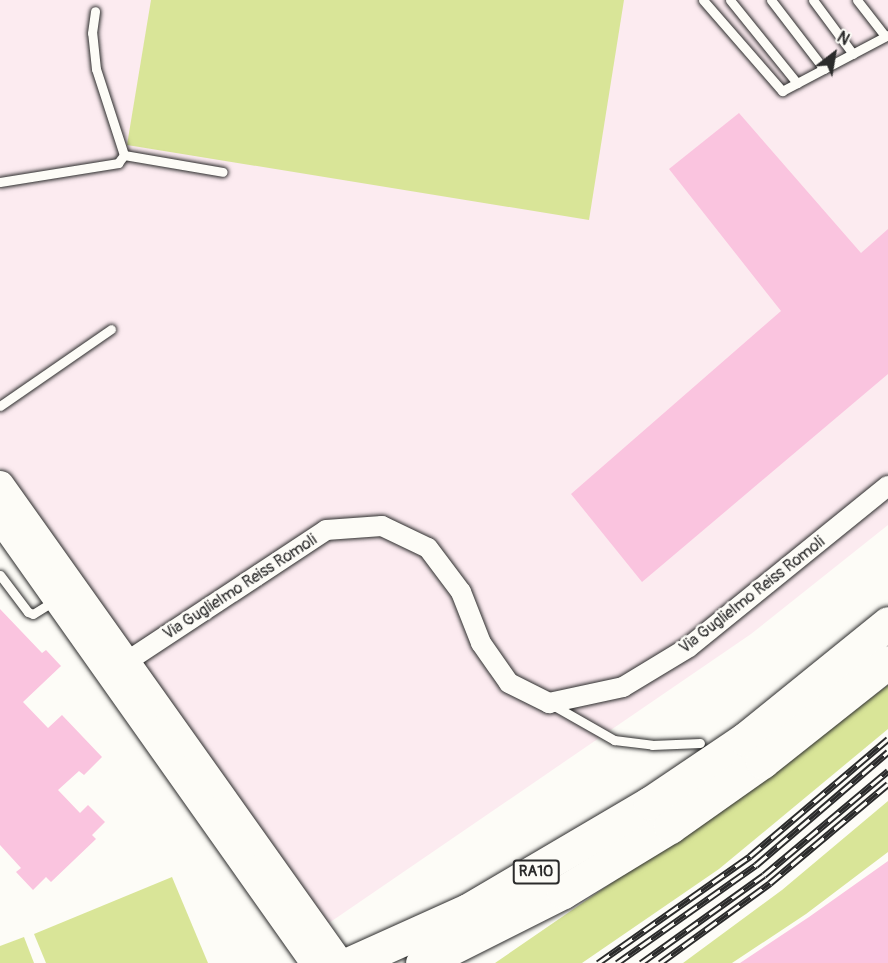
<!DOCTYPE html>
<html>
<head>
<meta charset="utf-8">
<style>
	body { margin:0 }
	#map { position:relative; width:888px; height:963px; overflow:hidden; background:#fdfcf7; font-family:Pangolin,sans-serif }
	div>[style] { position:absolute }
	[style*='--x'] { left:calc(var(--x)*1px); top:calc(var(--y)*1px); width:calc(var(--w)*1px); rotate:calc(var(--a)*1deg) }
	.built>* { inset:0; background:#fcebf0 }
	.green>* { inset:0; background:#d9e598 }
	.building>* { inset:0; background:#fac4df }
	.roads { filter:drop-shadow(0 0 2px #2b2b2b) drop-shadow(0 0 2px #2b2b2b) }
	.lane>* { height:9px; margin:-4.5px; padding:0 4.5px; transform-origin:4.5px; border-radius:4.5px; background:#fdfcf7 }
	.street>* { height:20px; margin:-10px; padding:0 10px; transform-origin:10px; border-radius:10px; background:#fdfcf7 }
	.secondary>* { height:27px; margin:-13.5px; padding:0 13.5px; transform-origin:13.5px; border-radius:13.5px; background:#fdfcf7 }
	.highway>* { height:33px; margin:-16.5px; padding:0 16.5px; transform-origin:16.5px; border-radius:16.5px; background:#fdfcf7 }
	.rail>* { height:7px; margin-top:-3.5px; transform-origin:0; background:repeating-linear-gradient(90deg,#fdfcf7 0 14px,#2b2b2b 0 28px); box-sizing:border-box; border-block:2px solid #2b2b2b }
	span { translate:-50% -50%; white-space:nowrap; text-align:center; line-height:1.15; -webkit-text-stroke:5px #fdfcf7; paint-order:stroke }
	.shield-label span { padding:2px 4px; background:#fdfcf7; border:2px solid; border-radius:4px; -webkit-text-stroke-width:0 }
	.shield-label { font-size:15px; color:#2b2b2b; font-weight:700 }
	.street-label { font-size:16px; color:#2b2b2b }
	.north { position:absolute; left:804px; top:24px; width:60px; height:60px; -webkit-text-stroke:4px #fdfcf7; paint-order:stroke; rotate:31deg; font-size:16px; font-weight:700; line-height:24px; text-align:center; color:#2b2b2b }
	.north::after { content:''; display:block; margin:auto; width:21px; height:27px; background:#2b2b2b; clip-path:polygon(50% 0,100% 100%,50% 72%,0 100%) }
</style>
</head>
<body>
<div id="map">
	<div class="built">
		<div style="clip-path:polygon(0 0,888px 0,888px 525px,751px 634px,326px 925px,0 468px)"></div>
	</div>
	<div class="green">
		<div style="clip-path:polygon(151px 0,624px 0,589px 220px,127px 145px)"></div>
		<div style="clip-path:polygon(888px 685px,888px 729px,719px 869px,582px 963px,495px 963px,782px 766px)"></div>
		<div style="clip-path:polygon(888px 801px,888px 852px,806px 914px,732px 963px,683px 963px,782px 890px)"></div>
		<div style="clip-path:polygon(172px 877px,208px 963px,46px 963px,34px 934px)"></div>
		<div style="clip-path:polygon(24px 937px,34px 963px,0 963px,0 946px)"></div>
	</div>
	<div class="building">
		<div style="clip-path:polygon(739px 113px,861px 253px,888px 229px,888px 374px,642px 582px,571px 494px,781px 311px,669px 169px)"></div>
		<div style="clip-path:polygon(0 609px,42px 653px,46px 650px,61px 666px,23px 702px,48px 728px,62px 715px,102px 757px,84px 775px,79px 771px,58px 790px,80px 813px,88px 805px,105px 822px,92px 835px,96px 839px,51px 882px,46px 877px,33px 890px,16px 872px,21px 868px,0 845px)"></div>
		<div style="clip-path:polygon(888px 861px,888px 963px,740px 963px,809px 917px)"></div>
	</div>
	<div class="roads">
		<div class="lane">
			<div style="--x:703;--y:0;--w:121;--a:49"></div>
			<div style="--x:782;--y:91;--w:120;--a:-27.8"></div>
			<div style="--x:730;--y:0;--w:107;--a:51.1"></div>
			<div style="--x:771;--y:0;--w:87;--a:52.5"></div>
			<div style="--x:813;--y:0;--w:67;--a:53.5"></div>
			<div style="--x:857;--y:0;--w:46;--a:52.1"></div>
			<div style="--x:124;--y:155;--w:100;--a:9.7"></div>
			<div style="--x:0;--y:182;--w:120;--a:-9.1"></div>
			<div style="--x:118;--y:163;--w:10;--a:-53"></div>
			<div style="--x:124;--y:155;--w:90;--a:-108"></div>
			<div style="--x:96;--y:69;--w:36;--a:-96"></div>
			<div style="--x:92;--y:33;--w:22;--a:-82"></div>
			<div style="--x:0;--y:406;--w:135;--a:-34.7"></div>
			<div style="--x:0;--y:575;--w:46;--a:52.9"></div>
			<div style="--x:28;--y:612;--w:5;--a:22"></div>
			<div style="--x:33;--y:614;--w:25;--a:-32"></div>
			<div style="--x:551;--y:704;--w:73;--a:29.7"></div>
			<div style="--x:614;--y:740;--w:38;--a:7"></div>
			<div style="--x:652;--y:745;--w:48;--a:-2.4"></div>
		</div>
		<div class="street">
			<div style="--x:117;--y:668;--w:250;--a:-33.4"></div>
			<div style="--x:326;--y:530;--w:56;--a:-4.1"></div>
			<div style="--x:382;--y:526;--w:51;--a:25.6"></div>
			<div style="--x:428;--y:548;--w:55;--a:53.1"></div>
			<div style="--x:461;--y:592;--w:55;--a:68.6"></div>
			<div style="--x:481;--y:643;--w:49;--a:55"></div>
			<div style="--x:509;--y:683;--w:45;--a:26.6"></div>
			<div style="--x:549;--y:703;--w:76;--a:-12.2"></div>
			<div style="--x:623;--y:687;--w:77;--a:-31.2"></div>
			<div style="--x:689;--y:647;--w:256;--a:-39"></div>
		</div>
		<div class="secondary">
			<div style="--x:0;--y:484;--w:587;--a:54.63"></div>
			<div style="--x:0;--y:519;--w:544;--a:54.73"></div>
		</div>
		<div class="highway">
			<div style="--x:350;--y:963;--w:129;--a:-24.2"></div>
			<div style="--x:468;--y:910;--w:211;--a:-30.5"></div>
			<div style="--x:650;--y:803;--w:115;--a:-34"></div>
			<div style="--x:745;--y:739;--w:184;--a:-39"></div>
			<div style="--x:422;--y:963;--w:158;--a:-26.7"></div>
			<div style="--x:563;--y:892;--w:125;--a:-31.3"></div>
			<div style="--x:670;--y:827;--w:113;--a:-35.2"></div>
			<div style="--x:762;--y:762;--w:161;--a:-38.4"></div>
		</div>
	</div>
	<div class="rail">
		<div style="--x:598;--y:963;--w:186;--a:-35.1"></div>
		<div style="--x:750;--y:856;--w:181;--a:-40.3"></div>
		<div style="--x:617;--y:963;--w:170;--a:-35.2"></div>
		<div style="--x:756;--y:865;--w:174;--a:-40.6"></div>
		<div style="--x:641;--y:963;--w:151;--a:-35.6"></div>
		<div style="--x:764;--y:875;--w:162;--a:-40"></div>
		<div style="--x:660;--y:963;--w:136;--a:-36"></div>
		<div style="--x:770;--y:883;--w:154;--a:-40"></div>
	</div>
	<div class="shield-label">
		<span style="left:536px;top:872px">RA10</span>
	</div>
	<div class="street-label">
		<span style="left:240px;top:587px;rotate:-33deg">Via Guglielmo Reiss Romoli</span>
		<span style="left:752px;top:595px;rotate:-38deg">Via Guglielmo Reiss Romoli</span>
	</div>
	<div class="north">N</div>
</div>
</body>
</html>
